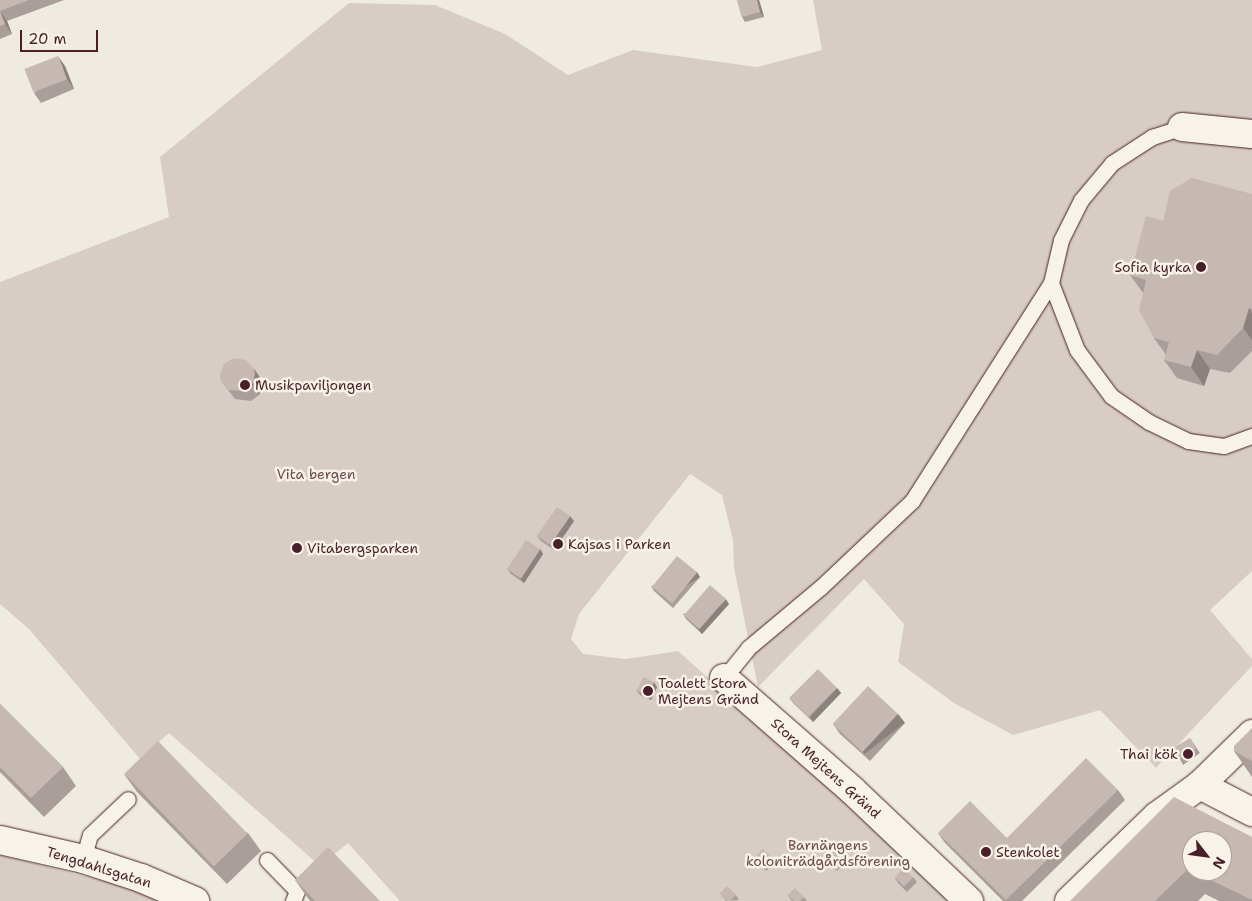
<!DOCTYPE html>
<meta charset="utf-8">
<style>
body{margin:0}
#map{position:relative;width:1252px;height:901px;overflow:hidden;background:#f0ebe0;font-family:"Shantell Sans",sans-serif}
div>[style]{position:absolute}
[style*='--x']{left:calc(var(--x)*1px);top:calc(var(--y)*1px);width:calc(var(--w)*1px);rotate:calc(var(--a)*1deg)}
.green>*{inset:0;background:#d8cdc6}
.roads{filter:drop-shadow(0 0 1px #4a1f2b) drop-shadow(0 0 1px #4a1f2b)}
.service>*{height:15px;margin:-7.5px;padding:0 7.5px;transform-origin:7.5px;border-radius:7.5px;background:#f7f3e8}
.minor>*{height:28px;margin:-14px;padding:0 14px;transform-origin:14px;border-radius:14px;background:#f7f3e8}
.wall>*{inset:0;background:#aa9e9a}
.shaded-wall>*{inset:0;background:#8b817d;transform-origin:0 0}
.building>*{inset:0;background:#c6b8b3;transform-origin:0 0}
.dots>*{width:14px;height:14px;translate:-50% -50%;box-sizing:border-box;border:2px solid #f7f3e8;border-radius:50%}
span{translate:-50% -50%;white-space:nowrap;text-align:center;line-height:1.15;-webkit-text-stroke:5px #f7f3e8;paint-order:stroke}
.poi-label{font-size:14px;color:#4a1f2b}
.right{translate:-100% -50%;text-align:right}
.left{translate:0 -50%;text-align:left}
.park-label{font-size:14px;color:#6e4a52}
.street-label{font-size:14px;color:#4a1f2b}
.north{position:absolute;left:1182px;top:831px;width:50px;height:50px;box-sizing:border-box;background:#f7f3e8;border:1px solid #b29e9c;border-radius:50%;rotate:120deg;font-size:14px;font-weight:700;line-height:20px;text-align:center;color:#4a1f2b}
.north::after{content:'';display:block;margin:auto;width:18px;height:22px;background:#4a1f2b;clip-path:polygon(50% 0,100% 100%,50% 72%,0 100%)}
.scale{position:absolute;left:20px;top:30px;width:78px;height:22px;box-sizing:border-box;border:2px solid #4a1f2b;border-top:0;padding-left:6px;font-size:15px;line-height:18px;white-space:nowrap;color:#4a1f2b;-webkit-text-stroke:4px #f7f3e8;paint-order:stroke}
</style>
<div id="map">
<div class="green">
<i style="clip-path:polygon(813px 0,1252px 0,1252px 571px,1210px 610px,1252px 659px,1252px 666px,1156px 768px,1100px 710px,1013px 735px,954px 703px,898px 662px,904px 624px,864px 579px,758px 687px,734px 568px,733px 540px,722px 495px,690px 474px,579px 614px,571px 639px,583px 654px,626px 659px,678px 651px,829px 786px,948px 901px,400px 901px,348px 843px,320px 866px,169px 733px,140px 759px,29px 629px,0 604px,0 282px,169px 217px,160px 157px,349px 3px,435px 5px,505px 34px,568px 75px,633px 50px,757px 67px,822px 50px)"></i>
<i style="clip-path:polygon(0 855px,140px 890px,165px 901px,0 901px)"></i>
</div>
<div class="roads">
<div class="service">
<i style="--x:1051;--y:283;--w:72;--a:68.8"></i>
<i style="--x:1077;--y:350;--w:57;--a:53.5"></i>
<i style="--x:1111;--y:396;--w:46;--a:34.4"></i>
<i style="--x:1149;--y:422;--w:43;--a:26"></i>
<i style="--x:1188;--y:441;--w:36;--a:8"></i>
<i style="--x:1224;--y:446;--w:30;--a:-20"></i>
<i style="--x:724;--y:678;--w:38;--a:-51"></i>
<i style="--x:748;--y:648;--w:95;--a:-39.9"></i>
<i style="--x:821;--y:587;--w:125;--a:-43.4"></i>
<i style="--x:912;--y:501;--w:259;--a:-57.5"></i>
<i style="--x:1051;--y:283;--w:44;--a:-76.9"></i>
<i style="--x:1061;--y:240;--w:45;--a:-63.4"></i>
<i style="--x:1081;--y:200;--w:48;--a:-50"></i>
<i style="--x:1112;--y:163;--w:48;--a:-33"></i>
<i style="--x:1152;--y:137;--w:32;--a:-18"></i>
<i style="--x:83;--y:859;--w:25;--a:-74"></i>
<i style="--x:90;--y:835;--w:52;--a:-43.5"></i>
<i style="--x:267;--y:860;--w:43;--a:45.9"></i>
<i style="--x:297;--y:891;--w:11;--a:112"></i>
</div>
<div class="minor">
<i style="--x:1182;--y:127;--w:70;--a:5.7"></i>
<i style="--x:724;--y:678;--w:171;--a:41.2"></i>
<i style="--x:853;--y:791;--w:160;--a:43.5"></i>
<i style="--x:1200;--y:785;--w:59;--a:27.4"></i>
<i style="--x:0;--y:840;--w:85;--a:12.9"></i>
<i style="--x:83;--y:859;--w:61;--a:18.1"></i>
<i style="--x:141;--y:878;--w:59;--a:23.1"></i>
<i style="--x:1069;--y:901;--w:122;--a:-44"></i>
<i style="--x:1157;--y:816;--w:53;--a:-35.8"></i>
<i style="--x:1200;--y:785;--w:73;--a:-44.4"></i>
</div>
</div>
<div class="wall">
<i style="clip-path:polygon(0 0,64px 0,7px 21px,12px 34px,0 39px)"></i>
<i style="clip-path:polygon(737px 0,759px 0,764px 17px,745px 22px,742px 17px)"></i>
<i style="clip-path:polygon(65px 66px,74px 89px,41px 103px,34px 93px)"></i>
<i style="clip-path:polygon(1252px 194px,1252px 351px,1230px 373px,1210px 369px,1204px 386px,1177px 378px,1164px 360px,1166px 355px,1154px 338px,1143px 293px,1130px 275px,1163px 221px)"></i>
<i style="clip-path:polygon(254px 369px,261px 379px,262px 384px,259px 395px,251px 401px,235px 399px,221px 381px)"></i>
<i style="clip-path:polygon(574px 521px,554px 550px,541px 541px,537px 536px)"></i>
<i style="clip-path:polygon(540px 549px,543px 554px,524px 583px,511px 574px,507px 569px)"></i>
<i style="clip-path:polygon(700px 577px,673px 608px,654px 591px,651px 586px)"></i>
<i style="clip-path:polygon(729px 604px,702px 634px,686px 619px,683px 614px)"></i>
<i style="clip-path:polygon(657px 687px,651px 700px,640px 695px,636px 690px)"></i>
<i style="clip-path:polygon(837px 688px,841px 693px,813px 722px,794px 704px,790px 699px)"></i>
<i style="clip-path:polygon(0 704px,63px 767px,76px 786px,44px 817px,0 772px)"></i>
<i style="clip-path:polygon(898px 714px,905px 723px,870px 761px,840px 734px,833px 724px)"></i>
<i style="clip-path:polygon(1252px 728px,1252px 777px,1234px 751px)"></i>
<i style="clip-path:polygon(1190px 738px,1200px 753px,1183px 765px,1180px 759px)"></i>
<i style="clip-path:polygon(124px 774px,248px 833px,261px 851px,227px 884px,137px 792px)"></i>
<i style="clip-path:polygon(1118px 790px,1125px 800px,1022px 901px,1003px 901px,945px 843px,938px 833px,1007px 838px)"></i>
<i style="clip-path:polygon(1252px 837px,1252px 901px,1219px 901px,1205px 894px,1198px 901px,1070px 901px)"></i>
<i style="clip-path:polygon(817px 843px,831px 843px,834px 848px,827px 855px)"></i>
<i style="clip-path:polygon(771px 857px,775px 862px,766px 871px,758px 863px,754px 858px)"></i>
<i style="clip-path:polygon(826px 858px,841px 859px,844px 864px,837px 871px,829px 863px)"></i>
<i style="clip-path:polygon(913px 877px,917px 882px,907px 892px,898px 883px,895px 878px)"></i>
<i style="clip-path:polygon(295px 880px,380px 901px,310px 901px)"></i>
<i style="clip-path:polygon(720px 893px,736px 895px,739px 900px,726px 901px)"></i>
<i style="clip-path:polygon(788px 895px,804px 897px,807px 901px,792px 901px)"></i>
</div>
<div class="shaded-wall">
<i style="clip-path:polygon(757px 0,759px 0,764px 17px,760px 12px)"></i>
<i style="clip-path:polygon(0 11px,7px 21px,12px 34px,5px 24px)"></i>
<i style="clip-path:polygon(58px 56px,65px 66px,74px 89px,67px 79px)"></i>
<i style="clip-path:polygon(1249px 308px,1252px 313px,1252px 340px,1243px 328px)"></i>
<i style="clip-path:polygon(1197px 350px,1210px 369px,1204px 386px,1191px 367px)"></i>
<i style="clip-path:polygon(254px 369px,261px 379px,262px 384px,259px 395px,252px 385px)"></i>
<i style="clip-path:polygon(570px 516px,574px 521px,554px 550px,551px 545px)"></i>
<i style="clip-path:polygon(540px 549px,543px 554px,524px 583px,520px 578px)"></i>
<i style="left:697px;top:572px;width:6px;height:41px;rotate:59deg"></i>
<i style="clip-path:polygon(726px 599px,729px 604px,702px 634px,698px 629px)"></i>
<i style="clip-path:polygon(654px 682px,657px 687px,651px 700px,647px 695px)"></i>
<i style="clip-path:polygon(837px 688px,841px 693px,813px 722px,810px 717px)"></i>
<i style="left:898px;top:714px;width:11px;height:51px;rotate:52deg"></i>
</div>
<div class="building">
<i style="clip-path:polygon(0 0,29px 0,0 11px,5px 24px,0 26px)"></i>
<i style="clip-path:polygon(737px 0,757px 0,760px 12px,742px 17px)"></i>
<i style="left:58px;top:56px;width:25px;height:36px;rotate:69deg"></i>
<i style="clip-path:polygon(1192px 178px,1252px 194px,1252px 309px,1249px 308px,1243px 328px,1217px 355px,1197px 350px,1191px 367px,1164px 360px,1169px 342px,1154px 338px,1139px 310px,1146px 280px,1130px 275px,1146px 216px,1163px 221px,1170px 191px)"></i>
<i style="clip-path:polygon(234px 358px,246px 360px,254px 369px,255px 374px,252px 385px,244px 391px,228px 390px,221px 381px,220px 375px,224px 364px)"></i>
<i style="left:557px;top:507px;width:16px;height:35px;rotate:35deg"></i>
<i style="left:526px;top:540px;width:17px;height:35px;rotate:33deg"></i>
<i style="left:677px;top:556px;width:26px;height:40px;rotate:39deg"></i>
<i style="left:710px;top:585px;width:21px;height:40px;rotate:41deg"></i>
<i style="left:818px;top:669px;width:27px;height:41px;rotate:45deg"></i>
<i style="left:643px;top:677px;width:12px;height:15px;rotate:24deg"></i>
<i style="left:868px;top:686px;width:41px;height:52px;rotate:43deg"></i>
<i style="clip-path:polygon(0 704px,63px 767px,31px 798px,0 767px)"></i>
<i style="clip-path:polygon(1252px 728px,1252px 761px,1234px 751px,1234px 746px)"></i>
<i style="left:1190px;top:738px;width:12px;height:21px;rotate:59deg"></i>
<i style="left:158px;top:741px;width:129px;height:47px;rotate:46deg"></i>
<i style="clip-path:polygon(1086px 758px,1118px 790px,1006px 900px,938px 833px,970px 801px,1007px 838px)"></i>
<i style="clip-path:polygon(evenodd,1174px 797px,1252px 837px,1252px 900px,1188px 869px,1155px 901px,1070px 901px,1174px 797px,1192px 841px,1222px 841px,1222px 871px,1192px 871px,1192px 841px)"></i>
<i style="left:824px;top:836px;width:10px;height:10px;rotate:45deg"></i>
<i style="clip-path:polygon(328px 847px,380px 901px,315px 901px,295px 880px)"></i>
<i style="left:763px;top:849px;width:11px;height:13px;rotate:45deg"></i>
<i style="left:833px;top:851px;width:11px;height:10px;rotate:45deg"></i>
<i style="left:904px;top:868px;width:13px;height:13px;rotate:45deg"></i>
<i style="clip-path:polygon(727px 886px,736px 895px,730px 901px,727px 901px,720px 893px)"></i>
<i style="clip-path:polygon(795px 888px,804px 897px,800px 901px,794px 901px,788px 895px)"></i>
</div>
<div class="dots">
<i style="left:1201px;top:267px;background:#4a1f2b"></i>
<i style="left:245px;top:385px;background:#4a1f2b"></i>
<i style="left:558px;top:544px;background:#4a1f2b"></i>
<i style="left:297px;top:548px;background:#4a1f2b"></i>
<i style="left:648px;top:691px;background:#4a1f2b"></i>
<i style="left:1188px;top:754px;background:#4a1f2b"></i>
<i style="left:986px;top:852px;background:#4a1f2b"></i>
</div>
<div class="poi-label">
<span class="right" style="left:1191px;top:267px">Sofia kyrka</span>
<span class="left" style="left:255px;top:385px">Musikpaviljongen</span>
<span class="left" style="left:568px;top:544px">Kajsas i Parken</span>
<span class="left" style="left:307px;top:548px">Vitabergsparken</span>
<span class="left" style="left:658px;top:691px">Toalett Stora<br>Mejtens Gränd</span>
<span class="right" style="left:1178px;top:754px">Thai kök</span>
<span class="left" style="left:996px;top:852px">Stenkolet</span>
</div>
<div class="park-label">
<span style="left:316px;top:474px">Vita bergen</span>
<span style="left:828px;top:853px">Barnängens<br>koloniträdgårdsförening</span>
</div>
<div class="street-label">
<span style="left:826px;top:768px;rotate:42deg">Stora Mejtens Gränd</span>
<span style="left:99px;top:867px;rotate:17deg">Tengdahlsgatan</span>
</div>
<div class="north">N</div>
<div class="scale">20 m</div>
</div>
